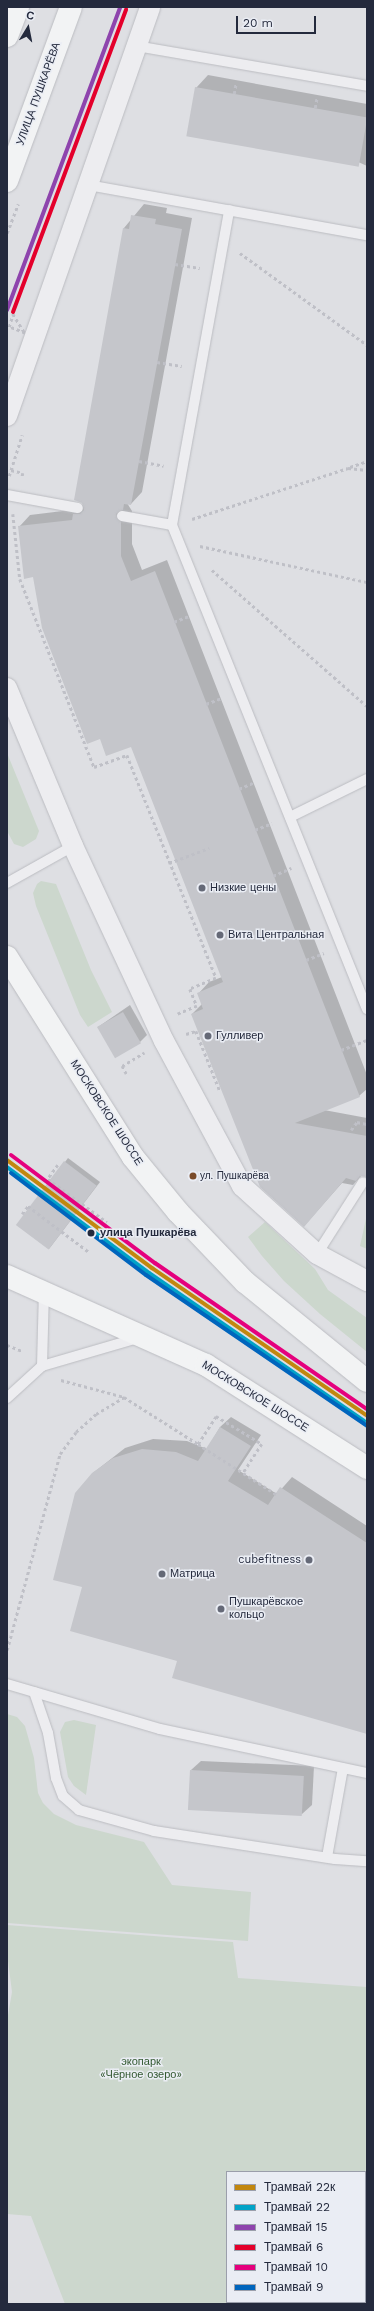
<!DOCTYPE html>
<meta charset="utf-8">
<style>
body{margin:0}
#map{position:relative;width:374px;height:2311px;overflow:hidden;background:#dedfe3;font-family:"Work Sans",sans-serif}
div>[style]{position:absolute}
[style*='--x']{left:calc(var(--x)*1px);top:calc(var(--y)*1px);width:calc(var(--w)*1px);rotate:calc(var(--a)*1deg)}
.green>*{inset:0;background:#ccd7cd}
.shadow>*{inset:0;background:#0003}
.building>*{inset:0;background:#c5c6cb;transform-origin:0 0}
.path>*{height:2.5px;margin-top:-1.25px;transform-origin:0;background:repeating-linear-gradient(90deg,#bfc0c7 0 3px,transparent 0 6px)}
.roads{filter:drop-shadow(0 0 1px #bbbcc1) drop-shadow(0 0 1px #bbbcc1)}
.lane>*{height:10px;margin:-5px;padding:0 5px;transform-origin:5px;border-radius:5px;background:#ededf0}
.street>*{height:20px;margin:-10px;padding:0 10px;transform-origin:10px;border-radius:10px;background:#ededf0}
.primary>*{height:22px;margin:-11px;padding:0 11px;transform-origin:11px;border-radius:11px;background:#f2f3f4}
.tram-1>*{height:4px;margin:-2px;padding:0 2px;transform-origin:2px;border-radius:2px;background:#c2870f}
.tram-2>*{height:4px;margin:-2px;padding:0 2px;transform-origin:2px;border-radius:2px;background:#02a3c7}
.tram-3>*{height:4px;margin:-2px;padding:0 2px;transform-origin:2px;border-radius:2px;background:#8e44ad}
.tram-4>*{height:4px;margin:-2px;padding:0 2px;transform-origin:2px;border-radius:2px;background:#e4002b}
.tram-5>*{height:4px;margin:-2px;padding:0 2px;transform-origin:2px;border-radius:2px;background:#e5007d}
.tram-6>*{height:4px;margin:-2px;padding:0 2px;transform-origin:2px;border-radius:2px;background:#0065bd}
.dots>*{width:11px;height:11px;translate:-50% -50%;box-sizing:border-box;border:2px solid #eaedf4;border-radius:50%}
span{translate:-50% -50%;white-space:nowrap;text-align:center;line-height:1.15;-webkit-text-stroke:3px #eaedf4;paint-order:stroke}
.bus-label{font-size:10px;color:#242a3d}
.left{translate:0 -50%;text-align:left}
.street-label{font-size:11px;color:#242a3d}
.poi-label{font-size:11px;color:#242a3d}
.right{translate:-100% -50%;text-align:right}
.stop-label{font-size:11px;color:#242a3d;font-weight:700}
.park-label{font-size:11px;color:#335931}
.frame{position:absolute;inset:0;border:8px solid #242a3d;pointer-events:none}
.legend{position:absolute;left:226px;top:2171px;width:140px;height:132px;box-sizing:border-box;background:#eaedf4;border:1px solid #9b9fab;margin:0;padding:5px 7px;list-style:none;font-size:12px;color:#242a3d}
.legend li{display:flex;align-items:center;gap:8px;height:20px}
.legend b{width:20px;border:1px solid #9b9fab}
.north{position:absolute;left:8px;top:8px;width:40px;height:40px;-webkit-text-stroke:3px #eaedf4;paint-order:stroke;rotate:10deg;font-size:11px;font-weight:700;line-height:16px;text-align:center;color:#242a3d}
.north::after{content:'';display:block;margin:auto;width:14px;height:18px;background:#242a3d;clip-path:polygon(50% 0,100% 100%,50% 72%,0 100%)}
.scale{position:absolute;left:236px;top:16px;width:80px;height:18px;box-sizing:border-box;border:2px solid #242a3d;border-top:0;padding-left:5px;font-size:12px;line-height:14px;white-space:nowrap;color:#242a3d;-webkit-text-stroke:3px #eaedf4;paint-order:stroke}
</style>
<div id="map">
<div class="green">
<i style="clip-path:polygon(7px 753px,39px 831px,36px 839px,23px 847px,14px 844px,7px 831px)"></i>
<i style="clip-path:polygon(41px 881px,56px 884px,91px 970px,112px 1012px,88px 1027px,80px 1015px,36px 906px,33px 893px,37px 884px)"></i>
<i style="clip-path:polygon(367px 1214px,367px 1249px,360px 1246px)"></i>
<i style="clip-path:polygon(265px 1222px,315px 1269px,328px 1290px,367px 1318px,367px 1352px,320px 1314px,284px 1281px,262px 1256px,248px 1237px)"></i>
<i style="clip-path:polygon(7px 1714px,17px 1717px,25px 1726px,34px 1758px,38px 1793px,43px 1803px,54px 1814px,76px 1825px,144px 1842px,172px 1885px,251px 1892px,248px 1941px,7px 1923px)"></i>
<i style="clip-path:polygon(74px 1720px,96px 1725px,86px 1795px,74px 1786px,68px 1777px,60px 1732px,65px 1722px)"></i>
<i style="clip-path:polygon(evenodd,7px 1925px,233px 1942px,238px 1978px,367px 1987px,367px 2304px,65px 2304px,31px 2216px,7px 2214px,7px 2021px,12px 1992px,7px 1953px,7px 1925px,227px 2172px,365px 2172px,365px 2302px,227px 2302px,227px 2172px)"></i>
</div>
<div class="shadow">
<i style="clip-path:polygon(208px 75px,367px 104px,367px 166px,196px 88px)"></i>
<i style="clip-path:polygon(144px 204px,167px 208px,166px 213px,192px 218px,142px 492px,131px 504px,127px 503px,132px 511px,132px 544px,142px 570px,167px 560px,367px 1075px,367px 1089px,359px 1096px,324px 1110px,367px 1118px,367px 1177px,362px 1175px,353px 1185px,342px 1183px,304px 1226px,192px 1014px,202px 1004px,198px 994px,209px 982px,222px 977px,131px 745px,34px 576px,19px 527px,30px 515px,79px 509px,84px 504px,124px 228px)"></i>
<i style="clip-path:polygon(130px 1005px,147px 1035px,140px 1042px,98px 1027px)"></i>
<i style="clip-path:polygon(68px 1158px,100px 1182px,49px 1249px,65px 1162px)"></i>
<i style="clip-path:polygon(231px 1417px,261px 1435px,238px 1470px,277px 1494px,292px 1477px,367px 1526px,367px 1733px,178px 1661px,83px 1587px,93px 1473px,125px 1448px,153px 1439px,187px 1441px,207px 1449px,220px 1427px)"></i>
<i style="clip-path:polygon(201px 1761px,314px 1766px,312px 1805px,302px 1814px,191px 1770px)"></i>
</div>
<div class="building">
<i style="left:195px;top:87px;width:175px;height:50px;rotate:10deg"></i>
<i style="clip-path:polygon(131px 215px,156px 219px,155px 224px,182px 229px,131px 505px,124px 504px,123px 510px,116px 514px,121px 522px,121px 556px,131px 581px,155px 571px,360px 1097px,295px 1123px,367px 1136px,367px 1177px,360px 1176px,356px 1181px,346px 1178px,304px 1227px,260px 1187px,191px 1014px,203px 1009px,197px 993px,223px 982px,131px 747px,106px 756px,100px 739px,87px 744px,42px 628px,33px 577px,24px 579px,18px 526px,72px 520px,73px 514px,80px 514px,84px 510px,82px 503px,74px 500px,123px 228px,129px 229px)"></i>
<i style="left:123px;top:1012px;width:36px;height:30px;rotate:60deg"></i>
<i style="left:64px;top:1161px;width:41px;height:80px;rotate:37deg"></i>
<i style="clip-path:polygon(220px 1427px,251px 1446px,228px 1481px,268px 1505px,280px 1487px,367px 1543px,367px 1734px,172px 1678px,177px 1661px,70px 1631px,82px 1587px,53px 1580px,75px 1493px,92px 1473px,113px 1458px,142px 1449px,176px 1452px,198px 1461px)"></i>
<i style="left:190px;top:1770px;width:114px;height:40px;rotate:3deg"></i>
</div>
<div class="path">
<i style="--x:234;--y:94;--w:11;--a:-80"></i>
<i style="--x:315;--y:108;--w:11;--a:-80"></i>
<i style="--x:7;--y:233;--w:31;--a:-69"></i>
<i style="--x:240;--y:253;--w:157;--a:35.9"></i>
<i style="--x:175;--y:264;--w:25;--a:9"></i>
<i style="--x:13;--y:314;--w:22;--a:58"></i>
<i style="--x:25;--y:333;--w:17;--a:-159"></i>
<i style="--x:9;--y:327;--w:14;--a:-73"></i>
<i style="--x:157;--y:362;--w:25;--a:9"></i>
<i style="--x:139;--y:461;--w:25;--a:11"></i>
<i style="--x:350;--y:467;--w:18;--a:-19"></i>
<i style="--x:11;--y:470;--w:12;--a:14"></i>
<i style="--x:23;--y:473;--w:5;--a:101"></i>
<i style="--x:9;--y:476;--w:43;--a:-72.4"></i>
<i style="--x:13;--y:514;--w:65;--a:83.9"></i>
<i style="--x:20;--y:579;--w:202;--a:68.5"></i>
<i style="--x:94;--y:767;--w:35;--a:-20"></i>
<i style="--x:127;--y:755;--w:240;--a:68.2"></i>
<i style="--x:216;--y:978;--w:28;--a:157"></i>
<i style="--x:190;--y:989;--w:18;--a:68"></i>
<i style="--x:197;--y:1006;--w:21;--a:157"></i>
<i style="--x:192;--y:519;--w:164;--a:-18.1"></i>
<i style="--x:348;--y:468;--w:19;--a:6"></i>
<i style="--x:200;--y:546;--w:171;--a:12.2"></i>
<i style="--x:212;--y:570;--w:206;--a:41.3"></i>
<i style="--x:174;--y:622;--w:16;--a:-22"></i>
<i style="--x:206;--y:704;--w:17;--a:-21"></i>
<i style="--x:239;--y:789;--w:17;--a:-24"></i>
<i style="--x:255;--y:830;--w:18;--a:-22"></i>
<i style="--x:169;--y:863;--w:43;--a:-20.6"></i>
<i style="--x:273;--y:876;--w:20;--a:-24"></i>
<i style="--x:306;--y:960;--w:19;--a:-21"></i>
<i style="--x:186;--y:1034;--w:10;--a:-17"></i>
<i style="--x:196;--y:1031;--w:65;--a:68.2"></i>
<i style="--x:341;--y:1050;--w:28;--a:-21"></i>
<i style="--x:126;--y:1074;--w:9;--a:-117"></i>
<i style="--x:122;--y:1066;--w:26;--a:-31"></i>
<i style="--x:351;--y:1130;--w:10;--a:-53"></i>
<i style="--x:357;--y:1122;--w:10;--a:11"></i>
<i style="--x:58;--y:1165;--w:17;--a:126"></i>
<i style="--x:48;--y:1179;--w:73;--a:36.1"></i>
<i style="--x:22;--y:1214;--w:10;--a:-53"></i>
<i style="--x:28;--y:1206;--w:76;--a:37"></i>
<i style="--x:7;--y:1345;--w:16;--a:22"></i>
<i style="--x:61;--y:1380;--w:65;--a:15.1"></i>
<i style="--x:124;--y:1397;--w:88;--a:32.4"></i>
<i style="--x:198;--y:1444;--w:33;--a:-57"></i>
<i style="--x:216;--y:1416;--w:54;--a:31.3"></i>
<i style="--x:262;--y:1444;--w:35;--a:123"></i>
<i style="--x:198;--y:1444;--w:93;--a:32.7"></i>
<i style="--x:7;--y:1650;--w:203;--a:-74.9"></i>
<i style="--x:60;--y:1454;--w:27;--a:-54"></i>
<i style="--x:76;--y:1432;--w:27;--a:-42"></i>
<i style="--x:96;--y:1414;--w:33;--a:-31"></i>
</div>
<div class="roads">
<div class="lane">
<i style="--x:136;--y:46;--w:234;--a:9.8"></i>
<i style="--x:88;--y:185;--w:283;--a:10.2"></i>
<i style="--x:7;--y:495;--w:72;--a:10.4"></i>
<i style="--x:122;--y:516;--w:51;--a:10.2"></i>
<i style="--x:172;--y:525;--w:320;--a:-79.7"></i>
<i style="--x:172;--y:525;--w:522;--a:68.06"></i>
<i style="--x:290;--y:817;--w:86;--a:-26.3"></i>
<i style="--x:7;--y:883;--w:76;--a:-29.3"></i>
<i style="--x:317;--y:1254;--w:85;--a:-57.4"></i>
<i style="--x:42;--y:1366;--w:74;--a:-88.5"></i>
<i style="--x:7;--y:1398;--w:47;--a:-42.4"></i>
<i style="--x:42;--y:1366;--w:100;--a:-16.3"></i>
<i style="--x:7;--y:1684;--w:159;--a:16.4"></i>
<i style="--x:160;--y:1729;--w:212;--a:12"></i>
<i style="--x:34;--y:1692;--w:43;--a:71.1"></i>
<i style="--x:48;--y:1733;--w:46;--a:79.9"></i>
<i style="--x:56;--y:1778;--w:19;--a:69"></i>
<i style="--x:63;--y:1796;--w:21;--a:41"></i>
<i style="--x:79;--y:1810;--w:78;--a:15.6"></i>
<i style="--x:154;--y:1831;--w:183;--a:8.8"></i>
<i style="--x:335;--y:1859;--w:32;--a:4"></i>
<i style="--x:327;--y:1857;--w:90;--a:-79.8"></i>
</div>
<div class="street">
<i style="--x:7;--y:416;--w:433;--a:-70.7"></i>
<i style="--x:7;--y:688;--w:171;--a:67.3"></i>
<i style="--x:73;--y:846;--w:215;--a:65"></i>
<i style="--x:164;--y:1041;--w:165;--a:61.7"></i>
<i style="--x:242;--y:1186;--w:101;--a:42.2"></i>
<i style="--x:317;--y:1254;--w:57;--a:28.4"></i>
</div>
<div class="primary">
<i style="--x:7;--y:36;--w:31;--a:-69"></i>
<i style="--x:7;--y:181;--w:185;--a:-69.8"></i>
<i style="--x:7;--y:957;--w:236;--a:57.8"></i>
<i style="--x:133;--y:1157;--w:71;--a:50.7"></i>
<i style="--x:178;--y:1212;--w:97;--a:46.3"></i>
<i style="--x:245;--y:1282;--w:157;--a:39.1"></i>
<i style="--x:7;--y:1276;--w:218;--a:24.1"></i>
<i style="--x:206;--y:1365;--w:191;--a:32.6"></i>
</div>
</div>
<div class="tram-1">
<i style="--x:7;--y:1160;--w:181;--a:36.7"></i>
<i style="--x:152;--y:1268;--w:261;--a:34.5"></i>
</div>
<div class="tram-2">
<i style="--x:7;--y:1167;--w:177;--a:36.7"></i>
<i style="--x:149;--y:1273;--w:261;--a:34.5"></i>
</div>
<div class="tram-3">
<i style="--x:7;--y:310;--w:323;--a:-69.5"></i>
</div>
<div class="tram-4">
<i style="--x:13;--y:312;--w:323;--a:-69.5"></i>
</div>
<div class="tram-5">
<i style="--x:11;--y:1155;--w:180;--a:36.9"></i>
<i style="--x:155;--y:1263;--w:257;--a:34.6"></i>
</div>
<div class="tram-6">
<i style="--x:11;--y:1173;--w:169;--a:37.1"></i>
<i style="--x:146;--y:1275;--w:268;--a:34.3"></i>
</div>
<div class="dots">
<i style="left:202px;top:888px;background:#656977"></i>
<i style="left:220px;top:935px;background:#656977"></i>
<i style="left:208px;top:1036px;background:#656977"></i>
<i style="left:193px;top:1176px;background:#7a4b2a"></i>
<i style="left:91px;top:1233px;background:#242a3d"></i>
<i style="left:309px;top:1560px;background:#656977"></i>
<i style="left:162px;top:1574px;background:#656977"></i>
<i style="left:221px;top:1609px;background:#656977"></i>
</div>
<div class="bus-label">
<span class="left" style="left:200px;top:1176px">ул. Пушкарёва</span>
</div>
<div class="street-label">
<span style="left:39px;top:94px;rotate:-70deg">УЛИЦА ПУШКАРЁВА</span>
<span style="left:106px;top:1113px;rotate:57deg">МОСКОВСКОЕ ШОССЕ</span>
<span style="left:255px;top:1397px;rotate:32deg">МОСКОВСКОЕ ШОССЕ</span>
</div>
<div class="poi-label">
<span class="left" style="left:210px;top:888px">Низкие цены</span>
<span class="left" style="left:228px;top:935px">Вита Центральная</span>
<span class="left" style="left:216px;top:1036px">Гулливер</span>
<span class="right" style="left:301px;top:1560px">cubefitness</span>
<span class="left" style="left:170px;top:1574px">Матрица</span>
<span class="left" style="left:229px;top:1609px">Пушкарёвское<br>кольцо</span>
</div>
<div class="stop-label">
<span class="left" style="left:100px;top:1233px">улица Пушкарёва</span>
</div>
<div class="park-label">
<span style="left:141px;top:2069px">экопарк<br>«Чёрное озеро»</span>
</div>
<div class="frame"></div>
<ul class="legend">
<li><b style="height:5px;background:#c2870f"></b>Трамвай 22к</li>
<li><b style="height:5px;background:#02a3c7"></b>Трамвай 22</li>
<li><b style="height:5px;background:#8e44ad"></b>Трамвай 15</li>
<li><b style="height:5px;background:#e4002b"></b>Трамвай 6</li>
<li><b style="height:5px;background:#e5007d"></b>Трамвай 10</li>
<li><b style="height:5px;background:#0065bd"></b>Трамвай 9</li>
</ul>
<div class="north">С</div>
<div class="scale">20 m</div>
</div>
